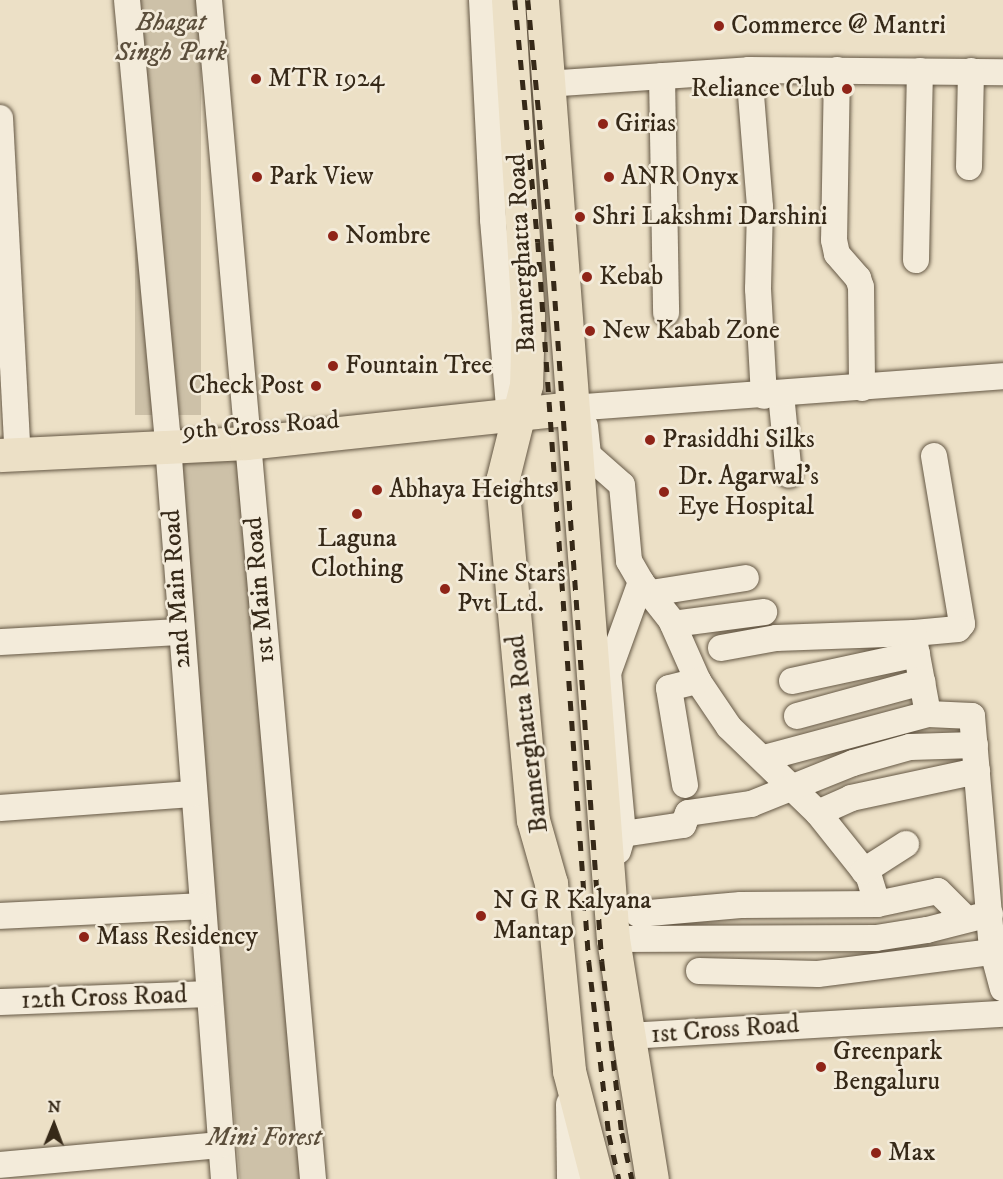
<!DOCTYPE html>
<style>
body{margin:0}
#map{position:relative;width:1003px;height:1179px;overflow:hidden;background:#ece0c6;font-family:"IM FELL DW Pica",serif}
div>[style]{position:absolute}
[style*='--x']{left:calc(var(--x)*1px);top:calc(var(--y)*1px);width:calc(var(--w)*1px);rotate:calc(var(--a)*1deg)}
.green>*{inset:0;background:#cdc1a8;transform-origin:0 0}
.roads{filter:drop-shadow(0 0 2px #645744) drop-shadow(0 0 2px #645744)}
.minor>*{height:26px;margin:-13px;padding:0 13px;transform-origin:13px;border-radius:13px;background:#f3ebda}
.major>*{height:33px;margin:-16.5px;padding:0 16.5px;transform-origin:16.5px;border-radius:16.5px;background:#ece0c6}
.highway>*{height:33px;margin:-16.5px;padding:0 16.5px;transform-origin:16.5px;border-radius:16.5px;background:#ece0c6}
.rail>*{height:4.5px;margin-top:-2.25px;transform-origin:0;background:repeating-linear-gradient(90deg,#362918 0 10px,transparent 0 20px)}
.dots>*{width:16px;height:16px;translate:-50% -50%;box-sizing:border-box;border:3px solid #f3ebda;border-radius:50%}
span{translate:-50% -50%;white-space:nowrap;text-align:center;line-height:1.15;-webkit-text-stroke:5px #f3ebda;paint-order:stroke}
.park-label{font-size:26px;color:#5c4f3c;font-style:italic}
.poi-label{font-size:26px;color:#362918}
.left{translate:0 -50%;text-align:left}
.right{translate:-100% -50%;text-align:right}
.street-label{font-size:26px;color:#362918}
.north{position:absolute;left:24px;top:1095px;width:60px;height:60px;-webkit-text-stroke:4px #f3ebda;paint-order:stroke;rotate:1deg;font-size:16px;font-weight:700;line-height:24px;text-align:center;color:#362918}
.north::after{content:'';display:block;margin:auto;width:21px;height:27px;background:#362918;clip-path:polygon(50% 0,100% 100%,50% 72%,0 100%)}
</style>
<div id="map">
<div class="green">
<i style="left:135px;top:0;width:66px;height:415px"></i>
<i style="left:239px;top:447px;width:735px;height:63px;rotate:85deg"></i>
</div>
<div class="roads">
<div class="minor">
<i style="--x:127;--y:0;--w:434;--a:84.7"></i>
<i style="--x:167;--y:432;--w:749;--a:85.64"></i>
<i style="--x:209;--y:0;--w:1184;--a:84.96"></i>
<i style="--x:482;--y:0;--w:220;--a:87.1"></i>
<i style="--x:493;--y:220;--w:188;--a:85.1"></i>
<i style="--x:749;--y:70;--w:137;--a:85.4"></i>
<i style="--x:760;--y:207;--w:82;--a:91.4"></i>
<i style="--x:758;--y:289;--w:107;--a:86.8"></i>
<i style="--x:837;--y:70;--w:170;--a:91"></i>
<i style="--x:834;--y:240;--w:14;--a:78"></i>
<i style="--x:837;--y:254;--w:32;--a:49"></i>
<i style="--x:858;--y:278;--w:9;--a:72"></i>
<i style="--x:861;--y:287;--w:101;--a:89.4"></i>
<i style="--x:662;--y:76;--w:237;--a:89"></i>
<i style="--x:546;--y:84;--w:203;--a:-3.9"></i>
<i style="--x:749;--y:70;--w:254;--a:0.5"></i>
<i style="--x:0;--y:118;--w:322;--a:87"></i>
<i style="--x:969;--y:167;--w:96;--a:-88.8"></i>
<i style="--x:916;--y:260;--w:189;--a:-88.8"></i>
<i style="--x:781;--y:394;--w:81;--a:84.4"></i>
<i style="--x:571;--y:408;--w:433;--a:-4.2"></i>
<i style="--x:585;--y:426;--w:29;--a:84"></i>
<i style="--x:588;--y:455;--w:45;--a:41.4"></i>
<i style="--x:622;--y:485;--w:76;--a:84.7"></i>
<i style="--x:629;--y:561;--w:24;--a:60"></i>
<i style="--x:641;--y:582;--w:48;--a:51.7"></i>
<i style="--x:671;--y:620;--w:67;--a:66.1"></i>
<i style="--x:698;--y:681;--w:55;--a:56"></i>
<i style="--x:729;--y:727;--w:124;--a:44"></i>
<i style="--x:818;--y:813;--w:82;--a:51.4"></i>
<i style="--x:869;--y:877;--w:28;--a:73"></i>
<i style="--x:934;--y:456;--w:170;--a:80.5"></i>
<i style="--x:962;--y:624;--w:6;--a:129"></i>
<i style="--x:958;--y:629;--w:44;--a:174.8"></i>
<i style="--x:914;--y:633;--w:6;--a:90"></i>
<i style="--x:914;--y:639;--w:76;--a:79.4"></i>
<i style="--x:928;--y:714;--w:44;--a:2.6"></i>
<i style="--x:972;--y:716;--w:233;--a:85.1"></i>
<i style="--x:992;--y:948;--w:42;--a:75"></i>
<i style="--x:651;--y:593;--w:96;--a:-9"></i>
<i style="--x:673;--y:624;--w:92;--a:-7.5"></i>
<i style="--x:0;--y:642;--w:179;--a:-3.2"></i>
<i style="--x:721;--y:648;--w:56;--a:-10.3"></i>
<i style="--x:776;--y:638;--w:138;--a:-2.1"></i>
<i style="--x:792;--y:681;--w:128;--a:-12.2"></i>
<i style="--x:797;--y:716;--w:130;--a:-15.2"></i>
<i style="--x:764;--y:758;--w:170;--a:-15"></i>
<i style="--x:685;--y:785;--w:98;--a:-99.4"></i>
<i style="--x:669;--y:688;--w:30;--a:-14"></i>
<i style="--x:0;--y:808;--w:193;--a:-4.2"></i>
<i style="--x:818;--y:813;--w:36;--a:-24"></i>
<i style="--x:851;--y:798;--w:129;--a:-12.1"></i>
<i style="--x:623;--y:834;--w:61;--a:-8.5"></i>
<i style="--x:683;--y:825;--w:13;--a:-67"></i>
<i style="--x:688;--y:813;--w:64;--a:-8.1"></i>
<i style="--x:751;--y:804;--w:110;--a:-21.9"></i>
<i style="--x:853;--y:763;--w:59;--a:-15.7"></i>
<i style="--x:910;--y:747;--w:65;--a:-1.8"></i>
<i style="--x:618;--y:851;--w:18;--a:-74"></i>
<i style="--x:623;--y:834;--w:162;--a:-95.3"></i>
<i style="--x:608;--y:673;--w:97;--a:-70.1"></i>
<i style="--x:864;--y:871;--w:50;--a:-32.7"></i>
<i style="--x:638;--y:914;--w:103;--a:-5"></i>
<i style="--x:741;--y:905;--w:136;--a:-0.4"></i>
<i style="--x:877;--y:904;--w:62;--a:-12"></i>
<i style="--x:938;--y:891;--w:40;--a:45"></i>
<i style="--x:0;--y:916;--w:202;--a:-2.8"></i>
<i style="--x:613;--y:939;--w:263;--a:-0.2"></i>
<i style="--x:876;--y:938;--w:52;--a:-8.9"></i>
<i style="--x:927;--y:930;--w:65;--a:-14.3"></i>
<i style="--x:699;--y:971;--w:119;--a:1.4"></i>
<i style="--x:818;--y:974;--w:176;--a:-7.2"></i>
<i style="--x:0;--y:1002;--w:209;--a:-2.2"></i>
<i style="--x:628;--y:1036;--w:376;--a:-3.4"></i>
<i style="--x:569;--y:1104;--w:75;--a:89.2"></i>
<i style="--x:0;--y:1165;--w:222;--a:-5.2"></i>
</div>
<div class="major">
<i style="--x:0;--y:455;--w:246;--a:-2.8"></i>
<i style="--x:246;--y:443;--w:327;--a:-6.1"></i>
</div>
<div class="highway">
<i style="--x:508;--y:0;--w:316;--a:86.4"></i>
<i style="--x:528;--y:315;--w:70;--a:91.6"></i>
<i style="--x:526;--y:385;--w:99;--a:104"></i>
<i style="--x:502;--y:481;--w:340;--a:84.8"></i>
<i style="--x:533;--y:820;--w:66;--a:74.1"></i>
<i style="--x:551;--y:883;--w:189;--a:84.5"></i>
<i style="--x:569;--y:1071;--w:112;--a:75.5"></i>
<i style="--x:542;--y:0;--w:942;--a:85.68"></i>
<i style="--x:613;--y:939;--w:243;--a:80.8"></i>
</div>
</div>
<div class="rail">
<i style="--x:515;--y:0;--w:243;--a:84.6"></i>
<i style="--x:538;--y:242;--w:722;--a:85.95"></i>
<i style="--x:589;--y:962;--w:174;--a:83.4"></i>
<i style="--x:609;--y:1135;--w:45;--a:77.2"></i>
<i style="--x:528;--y:0;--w:242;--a:84.5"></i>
<i style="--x:551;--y:241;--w:722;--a:85.95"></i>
<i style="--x:602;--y:961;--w:173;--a:83.4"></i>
<i style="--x:622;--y:1133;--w:47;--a:77.7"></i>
</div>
<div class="dots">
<i style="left:719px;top:26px;background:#8f2418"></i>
<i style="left:256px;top:79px;background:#8f2418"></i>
<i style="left:847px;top:89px;background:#8f2418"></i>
<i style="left:603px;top:124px;background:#8f2418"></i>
<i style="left:257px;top:177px;background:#8f2418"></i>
<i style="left:609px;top:177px;background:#8f2418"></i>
<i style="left:580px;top:217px;background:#8f2418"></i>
<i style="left:333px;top:236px;background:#8f2418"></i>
<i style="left:587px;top:277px;background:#8f2418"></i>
<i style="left:590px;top:331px;background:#8f2418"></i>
<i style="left:333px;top:366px;background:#8f2418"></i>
<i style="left:316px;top:386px;background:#8f2418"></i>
<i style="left:650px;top:440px;background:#8f2418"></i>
<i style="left:377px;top:490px;background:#8f2418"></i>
<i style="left:664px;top:492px;background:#8f2418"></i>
<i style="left:357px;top:514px;background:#8f2418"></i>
<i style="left:445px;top:589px;background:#8f2418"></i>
<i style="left:481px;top:916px;background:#8f2418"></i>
<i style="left:84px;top:937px;background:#8f2418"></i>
<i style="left:821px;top:1067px;background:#8f2418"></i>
<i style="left:876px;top:1153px;background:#8f2418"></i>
</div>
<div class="park-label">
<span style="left:171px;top:38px">Bhagat<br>Singh Park</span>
<span style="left:264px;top:1138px">Mini Forest</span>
</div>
<div class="poi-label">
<span class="left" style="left:731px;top:26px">Commerce @ Mantri</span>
<span class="left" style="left:268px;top:79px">MTR 1924</span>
<span class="right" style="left:835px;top:89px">Reliance Club</span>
<span class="left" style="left:615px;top:124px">Girias</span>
<span class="left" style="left:269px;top:177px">Park View</span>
<span class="left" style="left:621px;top:177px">ANR Onyx</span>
<span class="left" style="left:592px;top:217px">Shri Lakshmi Darshini</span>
<span class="left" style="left:345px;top:236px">Nombre</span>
<span class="left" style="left:599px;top:277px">Kebab</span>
<span class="left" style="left:602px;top:331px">New Kabab Zone</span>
<span class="left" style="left:345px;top:366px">Fountain Tree</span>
<span class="right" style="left:304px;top:386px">Check Post</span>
<span class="left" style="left:662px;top:440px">Prasiddhi Silks</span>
<span class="left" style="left:678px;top:492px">Dr. Agarwal's<br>Eye Hospital</span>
<span class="left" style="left:389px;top:490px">Abhaya Heights</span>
<span style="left:357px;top:554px">Laguna<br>Clothing</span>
<span class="left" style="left:457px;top:589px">Nine Stars<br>Pvt Ltd.</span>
<span class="left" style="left:493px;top:916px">N G R Kalyana<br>Mantap</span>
<span class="left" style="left:96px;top:937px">Mass Residency</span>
<span class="left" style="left:833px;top:1067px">Greenpark<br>Bengaluru</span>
<span class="left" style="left:888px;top:1153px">Max</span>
</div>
<div class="street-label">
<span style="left:522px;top:253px;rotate:-93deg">Bannerghatta Road</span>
<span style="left:261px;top:426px;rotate:-4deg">9th Cross Road</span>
<span style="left:177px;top:589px;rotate:-94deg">2nd Main Road</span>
<span style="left:260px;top:590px;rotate:-95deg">1st Main Road</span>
<span style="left:528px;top:734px;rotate:-97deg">Bannerghatta Road</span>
<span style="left:104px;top:998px;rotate:-2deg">12th Cross Road</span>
<span style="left:725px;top:1030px;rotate:-4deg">1st Cross Road</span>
</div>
<div class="north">N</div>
</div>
